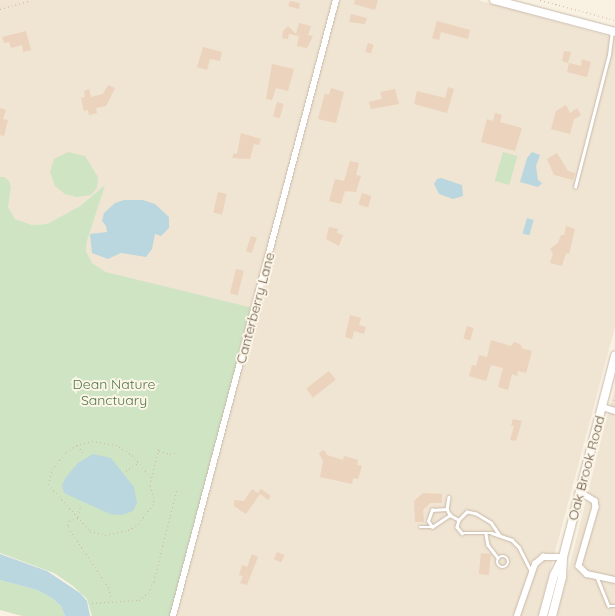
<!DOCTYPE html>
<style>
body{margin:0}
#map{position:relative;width:615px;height:616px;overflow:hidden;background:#f9f2e3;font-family:Quicksand,sans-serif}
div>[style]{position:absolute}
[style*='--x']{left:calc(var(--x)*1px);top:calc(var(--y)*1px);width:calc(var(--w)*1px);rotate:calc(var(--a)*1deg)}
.residential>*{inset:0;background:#f0e4d2}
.green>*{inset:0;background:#cee4c3;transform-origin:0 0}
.water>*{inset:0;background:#bad7e0;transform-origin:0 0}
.building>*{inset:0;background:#ebd3bd;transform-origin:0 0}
.path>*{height:1px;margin-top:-0.5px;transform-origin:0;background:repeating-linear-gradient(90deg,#cfb7a1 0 1px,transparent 0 4px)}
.roads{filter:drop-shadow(0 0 1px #c8baab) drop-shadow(0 0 1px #c8baab)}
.service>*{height:2.5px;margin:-1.25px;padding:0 1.25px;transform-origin:1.25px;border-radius:1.25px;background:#fff}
.service>.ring{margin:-1.25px;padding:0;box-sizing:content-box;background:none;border:2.5px solid #fff;border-radius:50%}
.minor>*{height:5.5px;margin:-2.75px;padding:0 2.75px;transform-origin:2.75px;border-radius:2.75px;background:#fff}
.secondary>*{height:8px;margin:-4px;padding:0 4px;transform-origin:4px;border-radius:4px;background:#fff}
span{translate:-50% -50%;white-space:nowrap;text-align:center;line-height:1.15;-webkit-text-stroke:4px #fcf6e8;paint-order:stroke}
.street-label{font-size:14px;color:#6e5b4c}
.park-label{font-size:14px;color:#537849}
</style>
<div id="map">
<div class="residential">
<i style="clip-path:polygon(0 0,478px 0,615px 38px,615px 327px,538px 616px,170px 616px,253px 309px,106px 272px,92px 263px,86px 251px,87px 241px,104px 186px,80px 206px,47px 224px,32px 225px,15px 219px,8px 207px,11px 188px,4px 177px,0 177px)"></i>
<i style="clip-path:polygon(615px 388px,615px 616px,557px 616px,608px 413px)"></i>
</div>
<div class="green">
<i style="clip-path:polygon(68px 152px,85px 156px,98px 177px,97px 188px,91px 195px,76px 197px,65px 194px,55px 186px,50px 172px,54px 159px)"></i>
<i style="left:503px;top:152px;width:15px;height:30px;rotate:16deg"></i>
<i style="clip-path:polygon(0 177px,4px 177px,9px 181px,11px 188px,8px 207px,15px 219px,32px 225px,47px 224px,80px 206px,105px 185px,87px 241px,86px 251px,92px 263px,106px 272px,253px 308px,170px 616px,92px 616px,87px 599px,73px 586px,54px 573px,0 553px)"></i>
<i style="clip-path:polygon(0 580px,37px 590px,52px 598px,61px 606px,65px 616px,22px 616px,0 610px)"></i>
</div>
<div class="water">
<i style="clip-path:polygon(532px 152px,540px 155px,536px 166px,538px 180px,542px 183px,538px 187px,520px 182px,527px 158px)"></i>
<i style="clip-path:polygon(441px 178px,462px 185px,463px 196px,453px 199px,439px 194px,434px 184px,437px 179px)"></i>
<i style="clip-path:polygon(124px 200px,143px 200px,155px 204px,169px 217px,169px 228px,161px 236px,155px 234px,152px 249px,146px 257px,121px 253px,108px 259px,92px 253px,90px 234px,107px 232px,106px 226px,102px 221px,104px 213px,115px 203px)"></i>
<i style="left:527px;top:218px;width:7px;height:16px;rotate:16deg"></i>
<i style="clip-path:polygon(93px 454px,111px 458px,134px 487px,137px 503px,133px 511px,122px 515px,110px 514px,64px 493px,62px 485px,66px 477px,78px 463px)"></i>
<i style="clip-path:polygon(0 554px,47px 571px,80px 593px,87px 601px,90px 616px,65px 616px,61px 606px,52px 598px,37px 590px,0 580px)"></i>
</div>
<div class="building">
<i style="clip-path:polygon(355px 0,378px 0,375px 10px,354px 4px)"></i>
<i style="clip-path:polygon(290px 1px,300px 3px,299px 9px,288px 6px)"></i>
<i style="clip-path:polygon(351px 14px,367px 18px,365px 24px,349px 22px)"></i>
<i style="clip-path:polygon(437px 21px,470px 30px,468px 39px,441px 32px,439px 40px,432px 38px)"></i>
<i style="clip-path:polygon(299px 23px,311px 26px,308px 35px,313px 36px,307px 48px,297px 46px,299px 36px,289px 34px,288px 39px,282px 38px,283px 31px,288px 26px,296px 34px)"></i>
<i style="clip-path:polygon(26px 31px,31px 50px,23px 52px,22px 45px,11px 48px,9px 42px,4px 43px,2px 37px)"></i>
<i style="left:368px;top:43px;width:6px;height:9px;rotate:18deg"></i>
<i style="clip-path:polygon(203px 47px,222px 52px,220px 61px,210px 59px,207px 70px,197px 67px)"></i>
<i style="clip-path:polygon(564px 51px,571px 52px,568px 63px,562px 61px)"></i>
<i style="clip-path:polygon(582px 59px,591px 62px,587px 77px,567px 72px,569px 63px,581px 66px)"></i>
<i style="clip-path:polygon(272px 64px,294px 69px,288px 91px,276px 88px,272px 100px,266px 99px)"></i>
<i style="clip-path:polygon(108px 85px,115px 88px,106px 106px,96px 108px,97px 113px,89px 115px,88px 110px,84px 111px,81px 98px,85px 97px,84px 91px,89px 89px,91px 97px,103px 94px)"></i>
<i style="clip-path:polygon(448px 87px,454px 89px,447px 113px,414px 104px,417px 91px,445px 98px)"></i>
<i style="clip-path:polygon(331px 88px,344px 92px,336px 123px,318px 119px,325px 93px,329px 95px)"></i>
<i style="clip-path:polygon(395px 89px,399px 104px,371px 109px,369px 102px,382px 99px,380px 92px)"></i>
<i style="left:277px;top:102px;width:7px;height:15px;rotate:16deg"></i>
<i style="clip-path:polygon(566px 105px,570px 113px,577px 108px,581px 115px,574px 119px,570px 134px,551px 129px,556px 111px)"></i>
<i style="clip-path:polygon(0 108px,6px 110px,3px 119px,8px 120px,4px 136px,0 135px)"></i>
<i style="clip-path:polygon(495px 113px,502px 115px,500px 122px,522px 128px,515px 151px,481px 142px,487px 119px,493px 121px)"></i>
<i style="clip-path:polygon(241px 133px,261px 139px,259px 145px,254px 144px,250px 159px,232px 158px,234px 153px,237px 154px)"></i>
<i style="clip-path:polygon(557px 153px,568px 171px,575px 173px,573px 180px,554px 175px,547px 159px)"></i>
<i style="clip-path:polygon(350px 161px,359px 163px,356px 175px,361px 176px,356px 192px,345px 191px,341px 204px,329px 201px,335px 179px,344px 181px)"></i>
<i style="left:218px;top:192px;width:9px;height:21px;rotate:13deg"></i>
<i style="left:362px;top:193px;width:10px;height:12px;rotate:17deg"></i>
<i style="clip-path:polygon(566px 226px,575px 229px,569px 254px,566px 253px,562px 266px,550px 263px,553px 254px,550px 249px,558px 243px,561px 235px,564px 235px)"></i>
<i style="clip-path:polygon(329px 227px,338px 229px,337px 233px,343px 235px,339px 246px,326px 239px)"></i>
<i style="left:251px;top:236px;width:6px;height:16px;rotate:18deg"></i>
<i style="left:236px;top:269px;width:8px;height:25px;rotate:14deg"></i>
<i style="clip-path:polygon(350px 315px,361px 318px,359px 325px,366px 327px,364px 334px,354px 331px,352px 339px,345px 337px)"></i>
<i style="left:467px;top:326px;width:7px;height:13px;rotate:16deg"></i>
<i style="clip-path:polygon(491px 340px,511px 346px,514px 342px,520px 344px,523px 349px,532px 351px,526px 373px,518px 371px,517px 376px,512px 374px,508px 390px,498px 387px,503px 368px,491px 365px,486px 381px,469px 376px,472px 365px,476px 366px,479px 355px,487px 357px)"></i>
<i style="left:329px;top:371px;width:11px;height:29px;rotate:52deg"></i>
<i style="clip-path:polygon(513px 419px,522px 421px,516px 441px,510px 440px,514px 426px,511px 425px)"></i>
<i style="clip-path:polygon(324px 450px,327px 455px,343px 460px,344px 456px,358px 460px,357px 465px,362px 466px,358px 479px,353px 478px,352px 484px,320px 477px,323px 461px,319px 453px)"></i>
<i style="clip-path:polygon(252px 489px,258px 493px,261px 489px,271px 496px,268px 500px,260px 494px,246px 514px,234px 506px,234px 500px,244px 501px)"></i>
<i style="clip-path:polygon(423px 493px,442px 494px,442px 503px,430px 503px,423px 510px,424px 522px,415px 522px,414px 501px)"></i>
<i style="left:277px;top:552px;width:8px;height:8px;rotate:23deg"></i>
<i style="left:481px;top:553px;width:10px;height:21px;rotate:6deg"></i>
<i style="clip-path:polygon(252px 554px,258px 557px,247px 585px,240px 583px,243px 576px,239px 575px,242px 565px,247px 567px)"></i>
</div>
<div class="path">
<i style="--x:540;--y:0;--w:78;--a:14.9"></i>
<i style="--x:0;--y:9;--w:32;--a:-16"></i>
<i style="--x:613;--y:404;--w:8;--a:-76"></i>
<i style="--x:78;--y:445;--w:12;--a:59"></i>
<i style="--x:159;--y:451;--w:11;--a:15"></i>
<i style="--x:170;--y:454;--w:8;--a:-14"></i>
<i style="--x:126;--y:471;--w:14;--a:-34"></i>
<i style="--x:151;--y:477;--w:28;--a:-131"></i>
<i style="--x:133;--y:456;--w:19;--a:-145"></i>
<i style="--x:117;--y:445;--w:24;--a:-171"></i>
<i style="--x:93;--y:441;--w:16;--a:166"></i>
<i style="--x:77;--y:445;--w:14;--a:146"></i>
<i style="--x:65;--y:453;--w:19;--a:129"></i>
<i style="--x:53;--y:468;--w:17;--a:107"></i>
<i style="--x:48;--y:484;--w:63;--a:48.2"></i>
<i style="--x:90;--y:531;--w:16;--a:15"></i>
<i style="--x:105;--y:535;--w:24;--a:-12"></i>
<i style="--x:128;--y:530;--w:12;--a:-31"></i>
<i style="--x:138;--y:524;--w:24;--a:-52"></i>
<i style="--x:153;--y:505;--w:7;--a:-82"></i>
<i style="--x:154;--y:498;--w:14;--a:-107"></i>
<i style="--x:150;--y:485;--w:39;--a:-77"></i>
<i style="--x:78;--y:516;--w:11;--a:-75"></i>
<i style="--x:78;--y:518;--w:10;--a:163"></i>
<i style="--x:68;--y:521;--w:6;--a:90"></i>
<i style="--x:68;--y:527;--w:73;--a:56.1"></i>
<i style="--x:109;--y:588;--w:12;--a:81"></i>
<i style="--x:92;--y:603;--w:47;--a:-3.7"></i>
<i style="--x:139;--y:600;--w:11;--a:-38"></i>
<i style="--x:148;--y:593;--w:13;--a:-63"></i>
<i style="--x:154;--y:581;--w:95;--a:-76"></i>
</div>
<div class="roads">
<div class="service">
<i style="--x:575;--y:187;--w:136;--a:-75.6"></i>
<i style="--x:609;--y:55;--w:23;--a:-83"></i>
<i style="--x:449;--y:497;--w:12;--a:99"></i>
<i style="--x:447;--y:509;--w:7;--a:63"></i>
<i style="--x:450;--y:515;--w:10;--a:29"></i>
<i style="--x:420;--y:527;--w:12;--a:0"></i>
<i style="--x:432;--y:527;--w:22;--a:-34"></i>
<i style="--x:432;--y:527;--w:7;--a:-124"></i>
<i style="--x:428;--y:521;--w:12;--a:-70"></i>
<i style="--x:432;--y:510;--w:15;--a:-4"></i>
<i style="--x:486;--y:534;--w:11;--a:80"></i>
<i style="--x:488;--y:545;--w:16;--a:52"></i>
<i style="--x:499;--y:535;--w:14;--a:-124"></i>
<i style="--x:491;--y:523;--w:17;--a:-149"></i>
<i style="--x:476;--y:514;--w:9;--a:-167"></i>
<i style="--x:467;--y:512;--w:11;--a:135"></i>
<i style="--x:459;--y:520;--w:7;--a:106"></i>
<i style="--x:457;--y:527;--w:8;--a:50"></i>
<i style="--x:462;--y:533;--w:30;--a:0"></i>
<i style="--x:492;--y:533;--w:21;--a:19"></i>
<i style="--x:512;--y:540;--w:10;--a:45"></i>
<i style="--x:519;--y:547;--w:27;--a:63"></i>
<i class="ring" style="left:497px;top:556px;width:9.5px;height:9.5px"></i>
<i style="--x:597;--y:577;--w:31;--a:68"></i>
<i style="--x:609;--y:606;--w:6;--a:0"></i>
</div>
<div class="minor">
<i style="--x:602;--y:407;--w:14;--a:17"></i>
<i style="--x:580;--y:492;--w:17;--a:31"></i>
<i style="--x:595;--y:501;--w:6;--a:81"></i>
<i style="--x:596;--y:507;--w:61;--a:106.1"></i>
<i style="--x:579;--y:566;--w:11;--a:45"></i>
<i style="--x:587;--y:574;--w:29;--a:12"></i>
<i style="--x:173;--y:616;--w:637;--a:-75.18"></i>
<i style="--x:517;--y:616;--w:55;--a:-70.9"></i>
<i style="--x:535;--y:564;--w:11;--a:-41"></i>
<i style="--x:543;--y:557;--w:20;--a:0"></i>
</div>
<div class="secondary">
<i style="--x:494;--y:0;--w:125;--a:14.8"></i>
<i style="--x:543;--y:616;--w:42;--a:-75"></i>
<i style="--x:554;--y:575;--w:20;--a:-63"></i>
<i style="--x:563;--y:557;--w:208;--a:-75.5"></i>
<i style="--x:552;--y:616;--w:40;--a:-75.6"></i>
<i style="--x:562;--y:577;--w:17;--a:-87"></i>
</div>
</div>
<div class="street-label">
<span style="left:255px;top:308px;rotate:-75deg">Canterberry Lane</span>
<span style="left:586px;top:468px;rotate:-75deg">Oak Brook Road</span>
</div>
<div class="park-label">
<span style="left:114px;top:392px">Dean Nature<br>Sanctuary</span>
</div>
</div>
